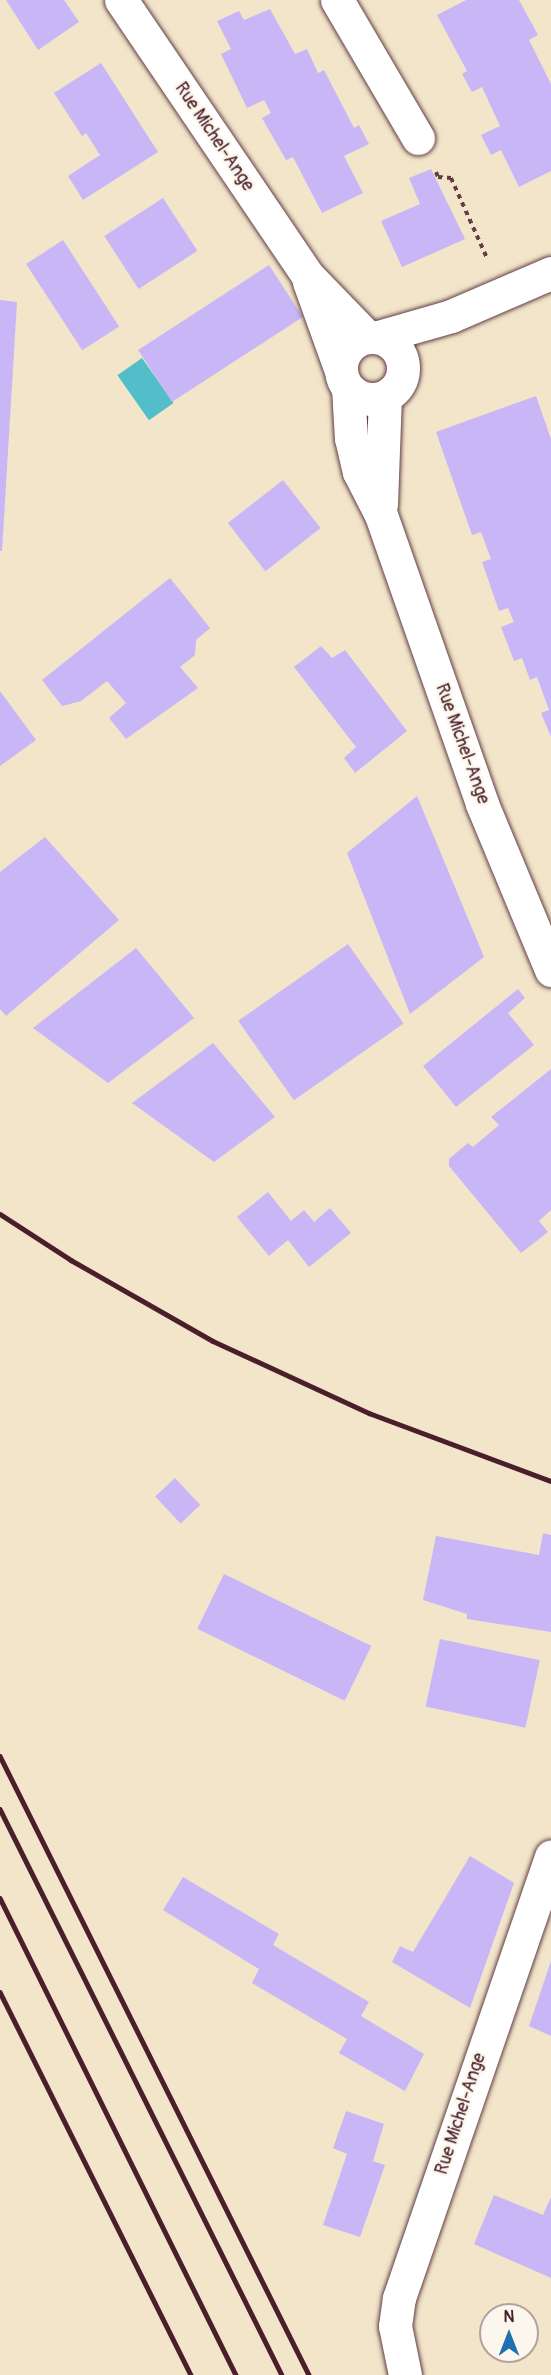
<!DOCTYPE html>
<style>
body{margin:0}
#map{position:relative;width:551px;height:2375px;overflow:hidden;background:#f2e5ca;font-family:Pangolin,sans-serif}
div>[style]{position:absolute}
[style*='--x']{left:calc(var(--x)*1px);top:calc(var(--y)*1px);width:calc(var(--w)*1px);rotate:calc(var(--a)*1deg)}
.water>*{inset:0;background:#51beca;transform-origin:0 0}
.building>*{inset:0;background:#c8b6f7;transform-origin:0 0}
.path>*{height:4px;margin-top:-2px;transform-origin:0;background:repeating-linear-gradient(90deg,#633d43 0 4.5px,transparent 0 9px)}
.roads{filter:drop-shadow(0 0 2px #633d43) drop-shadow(0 0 2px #633d43)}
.minor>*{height:33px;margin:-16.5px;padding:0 16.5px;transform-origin:16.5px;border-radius:16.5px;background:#fff}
.minor>.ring{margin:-16.5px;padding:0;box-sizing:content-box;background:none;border:33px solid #fff;border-radius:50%}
.rail>*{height:4.5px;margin:-2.25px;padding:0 2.25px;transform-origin:2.25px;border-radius:2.25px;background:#4a1f2b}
span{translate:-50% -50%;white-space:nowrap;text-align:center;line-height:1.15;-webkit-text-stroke:5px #fbf7ec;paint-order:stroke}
.street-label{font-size:18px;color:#4a1f2b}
.north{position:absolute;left:479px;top:2303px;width:60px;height:60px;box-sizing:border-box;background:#fbf7ec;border:2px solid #b4a19f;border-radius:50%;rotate:0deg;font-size:16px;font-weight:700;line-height:24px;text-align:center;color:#4a1f2b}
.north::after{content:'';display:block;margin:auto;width:21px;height:27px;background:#1f6fb2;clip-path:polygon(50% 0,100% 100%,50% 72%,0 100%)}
</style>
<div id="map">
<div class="water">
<i style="left:142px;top:358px;width:55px;height:30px;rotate:55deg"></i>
</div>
<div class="building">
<i style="clip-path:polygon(6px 0,64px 0,79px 22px,38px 50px)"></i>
<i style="clip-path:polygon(466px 0,519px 0,538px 35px,529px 40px,551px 84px,551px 171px,519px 187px,501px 150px,491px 155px,481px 135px,500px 126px,482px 87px,472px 92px,462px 74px,467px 71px,437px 15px)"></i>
<i style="clip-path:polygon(270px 9px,295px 54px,307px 49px,318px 73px,324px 70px,354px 128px,359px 125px,369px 144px,344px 156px,363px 193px,322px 213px,293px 157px,286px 160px,262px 118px,271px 113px,264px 100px,247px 108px,221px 54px,231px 49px,217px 21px,239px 11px,244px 20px)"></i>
<i style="clip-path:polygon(101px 63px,158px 152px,83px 200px,68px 176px,100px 155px,86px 133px,82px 136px,54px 93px)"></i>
<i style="clip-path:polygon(431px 169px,465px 239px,402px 267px,381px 221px,420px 204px,409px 178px)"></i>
<i style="left:163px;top:198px;width:63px;height:70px;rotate:57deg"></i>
<i style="left:63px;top:240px;width:103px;height:44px;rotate:57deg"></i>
<i style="left:269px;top:265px;width:62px;height:156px;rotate:57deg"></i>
<i style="clip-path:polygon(0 300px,17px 302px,2px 551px,0 551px)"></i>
<i style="clip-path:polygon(536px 396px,551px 439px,551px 737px,541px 713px,549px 710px,537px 677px,530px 680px,522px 658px,514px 661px,501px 627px,514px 622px,508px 608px,499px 611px,482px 562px,491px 559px,481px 532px,472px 535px,436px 432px)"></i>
<i style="left:283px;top:480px;width:61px;height:70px;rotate:52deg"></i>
<i style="clip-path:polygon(170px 578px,210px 628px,196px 640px,195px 655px,180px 667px,198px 688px,126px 739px,109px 718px,126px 703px,107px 681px,81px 701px,62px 706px,42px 680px)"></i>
<i style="clip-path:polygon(321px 646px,332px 658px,345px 650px,407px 731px,355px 773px,344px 758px,356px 747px,294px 667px)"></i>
<i style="clip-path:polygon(0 691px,36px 740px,0 766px)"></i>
<i style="clip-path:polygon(417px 796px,484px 957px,410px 1014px,347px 853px)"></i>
<i style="clip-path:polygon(45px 837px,119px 920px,6px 1016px,0 1009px,0 872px)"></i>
<i style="left:348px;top:944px;width:97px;height:134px;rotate:55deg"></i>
<i style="clip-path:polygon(136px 948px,194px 1018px,108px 1083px,33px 1028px)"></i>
<i style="clip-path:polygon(518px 989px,525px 998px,508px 1013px,534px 1045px,456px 1107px,423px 1066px)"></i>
<i style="clip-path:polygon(213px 1043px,275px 1117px,214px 1162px,132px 1103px)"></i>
<i style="clip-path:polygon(551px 1069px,551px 1210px,539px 1221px,548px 1232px,521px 1253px,449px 1166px,449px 1159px,468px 1143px,473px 1147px,499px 1125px,491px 1117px)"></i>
<i style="clip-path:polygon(268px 1192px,291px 1221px,304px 1210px,314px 1222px,330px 1208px,351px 1233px,309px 1267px,288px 1240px,269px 1256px,237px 1217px)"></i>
<i style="left:175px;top:1478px;width:37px;height:27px;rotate:47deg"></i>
<i style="clip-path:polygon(543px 1533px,551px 1535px,551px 1632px,467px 1619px,467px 1614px,423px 1600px,436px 1536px,539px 1555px)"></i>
<i style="left:224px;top:1574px;width:164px;height:61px;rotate:26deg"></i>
<i style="left:440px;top:1639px;width:102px;height:69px;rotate:12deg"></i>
<i style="clip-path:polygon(470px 1856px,514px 1883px,470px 2008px,392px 1962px,400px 1946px,413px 1952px)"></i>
<i style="clip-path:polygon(183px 1877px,279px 1934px,273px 1945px,369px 2002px,361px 2016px,424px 2054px,405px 2091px,339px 2053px,347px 2039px,252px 1983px,259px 1969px,163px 1910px)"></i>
<i style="clip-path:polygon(551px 1961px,551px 2036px,529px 2026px)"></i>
<i style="clip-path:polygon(346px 2111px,384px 2124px,373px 2161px,385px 2165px,360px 2237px,323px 2225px,347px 2154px,333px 2148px)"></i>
<i style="clip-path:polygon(494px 2195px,543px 2215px,551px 2197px,551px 2278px,474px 2244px)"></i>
</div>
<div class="path">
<i style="--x:436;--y:172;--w:5;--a:68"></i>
<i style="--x:438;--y:177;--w:13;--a:4"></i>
<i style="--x:451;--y:178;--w:88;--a:65.8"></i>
</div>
<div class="roads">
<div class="minor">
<i style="--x:121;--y:0;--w:332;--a:55.9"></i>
<i style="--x:307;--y:275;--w:86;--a:45.9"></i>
<i style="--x:337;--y:0;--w:160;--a:59.6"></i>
<i style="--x:309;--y:282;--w:91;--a:70.2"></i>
<i class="ring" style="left:341px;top:337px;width:29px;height:29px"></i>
<i style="--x:378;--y:337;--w:76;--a:-16"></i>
<i style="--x:451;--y:316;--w:109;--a:-23.3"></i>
<i style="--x:348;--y:388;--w:50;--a:86.6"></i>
<i style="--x:351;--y:438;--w:35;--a:77"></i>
<i style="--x:359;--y:472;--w:48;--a:62.9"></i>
<i style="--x:381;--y:515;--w:306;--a:70.7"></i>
<i style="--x:482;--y:804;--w:180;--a:67.4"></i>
<i style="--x:381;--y:504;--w:107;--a:-87.9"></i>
<i style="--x:405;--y:2375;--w:50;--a:-101.5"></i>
<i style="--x:395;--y:2326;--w:28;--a:-82"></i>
<i style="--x:399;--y:2298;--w:467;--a:-71"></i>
</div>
</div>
<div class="rail">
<i style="--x:0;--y:1214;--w:85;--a:32.9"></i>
<i style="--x:71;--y:1260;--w:163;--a:29.7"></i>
<i style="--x:213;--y:1341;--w:172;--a:24.8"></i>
<i style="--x:369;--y:1413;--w:194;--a:20.5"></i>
<i style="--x:0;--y:1756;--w:692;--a:63.47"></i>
<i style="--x:0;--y:1809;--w:632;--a:63.52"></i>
<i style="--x:0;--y:1898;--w:532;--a:63.68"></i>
<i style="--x:0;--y:1992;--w:428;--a:63.5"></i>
</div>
<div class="street-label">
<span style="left:214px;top:137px;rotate:56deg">Rue Michel-Ange</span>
<span style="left:462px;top:744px;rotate:70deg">Rue Michel-Ange</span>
<span style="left:461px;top:2114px;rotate:-72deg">Rue Michel-Ange</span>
</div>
<div class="north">N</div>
</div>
